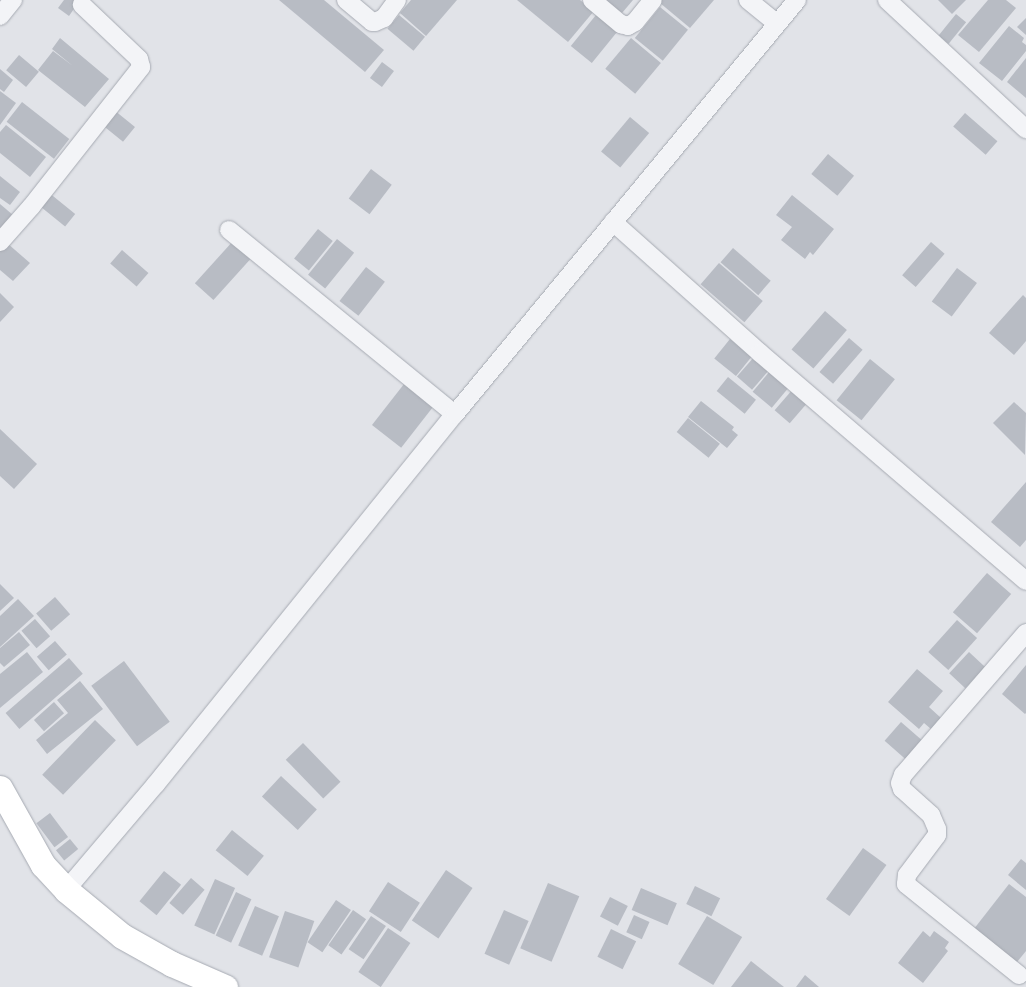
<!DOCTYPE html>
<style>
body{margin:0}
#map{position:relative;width:1026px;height:987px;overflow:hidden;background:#e1e3e8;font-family:Inter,sans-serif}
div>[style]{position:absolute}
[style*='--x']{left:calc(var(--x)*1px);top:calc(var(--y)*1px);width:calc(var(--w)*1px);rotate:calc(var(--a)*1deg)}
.building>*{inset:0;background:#b8bcc4;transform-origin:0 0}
.roads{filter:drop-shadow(0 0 1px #a6aab2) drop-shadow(0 0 1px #a6aab2)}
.street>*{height:18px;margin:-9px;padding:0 9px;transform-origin:9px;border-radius:9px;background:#f3f4f7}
.secondary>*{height:25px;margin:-12.5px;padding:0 12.5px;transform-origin:12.5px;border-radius:12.5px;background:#fff}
span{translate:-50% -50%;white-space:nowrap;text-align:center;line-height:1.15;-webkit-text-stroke:5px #f0f2f6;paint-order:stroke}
</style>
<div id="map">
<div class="building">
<i style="clip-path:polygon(64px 0,80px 0,69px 16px,58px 8px)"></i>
<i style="clip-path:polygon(279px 0,324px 0,384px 50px,365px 72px)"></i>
<i style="clip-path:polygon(411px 0,457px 0,426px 36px,400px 13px)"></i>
<i style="clip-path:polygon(517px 0,580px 0,594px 11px,568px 42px)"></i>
<i style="clip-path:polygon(606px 0,633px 0,622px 13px)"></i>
<i style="clip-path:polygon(662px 0,714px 0,690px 28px,660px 3px)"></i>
<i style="clip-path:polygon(938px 0,966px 0,952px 14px)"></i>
<i style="clip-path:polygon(988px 0,1006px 0,1016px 8px,979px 52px,958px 35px)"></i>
<i style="left:660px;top:7px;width:36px;height:40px;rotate:39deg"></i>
<i style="left:956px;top:14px;width:13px;height:28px;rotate:39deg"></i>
<i style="left:399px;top:15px;width:34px;height:18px;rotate:40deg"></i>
<i style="left:596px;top:15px;width:27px;height:40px;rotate:39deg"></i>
<i style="clip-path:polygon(1026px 18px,1026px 35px,1017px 27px)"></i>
<i style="clip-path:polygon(1009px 26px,1024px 38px,1022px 42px,1026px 45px,1026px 51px,1002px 81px,979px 63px)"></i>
<i style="clip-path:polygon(60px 38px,109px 79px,85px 107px,38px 70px,53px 51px,73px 66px,52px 49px)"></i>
<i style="left:631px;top:38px;width:39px;height:40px;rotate:40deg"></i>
<i style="left:19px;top:55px;width:26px;height:20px;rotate:40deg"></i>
<i style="clip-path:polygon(1026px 58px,1026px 98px,1007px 82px)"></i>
<i style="left:382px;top:62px;width:15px;height:20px;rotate:37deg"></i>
<i style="clip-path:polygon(0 69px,13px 80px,4px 92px,0 89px)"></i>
<i style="clip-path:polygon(0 91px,16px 103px,0 125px)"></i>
<i style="left:22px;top:102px;width:60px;height:25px;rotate:38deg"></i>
<i style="left:114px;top:110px;width:27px;height:19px;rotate:39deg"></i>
<i style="left:965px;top:113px;width:43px;height:18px;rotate:41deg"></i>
<i style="left:630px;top:117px;width:25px;height:45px;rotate:40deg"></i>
<i style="clip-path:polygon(6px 125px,46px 157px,30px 177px,0 153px,0 132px)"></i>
<i style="left:828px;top:154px;width:34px;height:26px;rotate:40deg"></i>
<i style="left:371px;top:169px;width:26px;height:37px;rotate:37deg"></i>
<i style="clip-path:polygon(0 176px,20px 192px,10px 205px,0 198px)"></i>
<i style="left:48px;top:192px;width:35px;height:16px;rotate:39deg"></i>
<i style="clip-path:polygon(792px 195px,834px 229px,813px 255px,810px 252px,805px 259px,781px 240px,792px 227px,776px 215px)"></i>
<i style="clip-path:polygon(0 204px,13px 215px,1px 229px,0 228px)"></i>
<i style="left:318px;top:229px;width:19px;height:38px;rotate:39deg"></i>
<i style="left:337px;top:239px;width:22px;height:46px;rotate:39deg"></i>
<i style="left:233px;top:241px;width:25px;height:57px;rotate:42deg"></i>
<i style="left:931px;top:242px;width:18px;height:44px;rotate:41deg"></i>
<i style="clip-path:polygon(7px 243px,30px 263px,13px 281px,0 270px,0 251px)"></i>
<i style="left:733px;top:248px;width:50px;height:19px;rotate:41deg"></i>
<i style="left:122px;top:250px;width:35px;height:18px;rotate:41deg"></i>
<i style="left:719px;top:263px;width:58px;height:28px;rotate:41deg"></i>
<i style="left:366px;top:267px;width:24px;height:43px;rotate:38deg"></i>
<i style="left:957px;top:268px;width:25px;height:42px;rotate:37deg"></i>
<i style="clip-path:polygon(0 293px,14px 307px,0 322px)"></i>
<i style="clip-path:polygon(1023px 295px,1026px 298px,1026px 341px,1014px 355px,989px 333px)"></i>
<i style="left:825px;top:311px;width:29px;height:51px;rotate:41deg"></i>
<i style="left:849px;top:338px;width:18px;height:45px;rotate:41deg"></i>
<i style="left:730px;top:339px;width:28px;height:25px;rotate:39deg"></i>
<i style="left:754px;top:357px;width:20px;height:26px;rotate:41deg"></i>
<i style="left:870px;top:359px;width:32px;height:53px;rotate:39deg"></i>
<i style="left:770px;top:371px;width:25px;height:27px;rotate:40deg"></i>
<i style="left:728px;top:377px;width:36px;height:18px;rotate:39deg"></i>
<i style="left:404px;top:384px;width:37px;height:52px;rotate:38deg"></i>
<i style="left:793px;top:389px;width:20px;height:28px;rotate:41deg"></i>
<i style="clip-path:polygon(701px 401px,734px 427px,732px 430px,738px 435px,727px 448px,688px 417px)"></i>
<i style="clip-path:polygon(1014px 402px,1026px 413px,1025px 455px,993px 423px)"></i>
<i style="left:688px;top:418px;width:41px;height:18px;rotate:39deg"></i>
<i style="clip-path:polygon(0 429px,37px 464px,14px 489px,0 476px)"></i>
<i style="clip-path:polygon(1026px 482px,1026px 540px,1020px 547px,991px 522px)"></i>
<i style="left:987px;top:573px;width:32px;height:52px;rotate:41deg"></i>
<i style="clip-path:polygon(0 584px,14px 598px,0 611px)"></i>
<i style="left:55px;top:597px;width:23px;height:25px;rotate:49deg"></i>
<i style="clip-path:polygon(18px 599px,34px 616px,0 647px,0 616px)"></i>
<i style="left:35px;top:619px;width:23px;height:18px;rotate:49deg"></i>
<i style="left:957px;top:620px;width:27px;height:43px;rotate:42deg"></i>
<i style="clip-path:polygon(19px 632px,30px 645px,4px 667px,0 663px,0 648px)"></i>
<i style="left:55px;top:641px;width:18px;height:24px;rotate:49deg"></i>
<i style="clip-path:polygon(27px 652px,43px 672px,0 708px,0 674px)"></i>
<i style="left:969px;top:652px;width:22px;height:29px;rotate:43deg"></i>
<i style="left:69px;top:658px;width:21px;height:84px;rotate:49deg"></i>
<i style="left:124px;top:661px;width:76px;height:41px;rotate:53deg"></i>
<i style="clip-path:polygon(1026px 665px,1026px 713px,1025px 714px,1002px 694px)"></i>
<i style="clip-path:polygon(917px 669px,943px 691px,929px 707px,941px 718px,931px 729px,924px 723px,919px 729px,888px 702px)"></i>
<i style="clip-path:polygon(80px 681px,103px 709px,47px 754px,36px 740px,68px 713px,57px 700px)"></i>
<i style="left:54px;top:702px;width:15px;height:27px;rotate:48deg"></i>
<i style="left:95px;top:720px;width:29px;height:76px;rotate:44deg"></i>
<i style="left:901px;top:722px;width:29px;height:25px;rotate:41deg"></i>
<i style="left:303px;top:743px;width:54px;height:24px;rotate:46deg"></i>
<i style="left:281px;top:776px;width:49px;height:28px;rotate:43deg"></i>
<i style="left:50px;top:813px;width:30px;height:17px;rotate:53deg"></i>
<i style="left:232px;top:830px;width:41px;height:26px;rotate:39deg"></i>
<i style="left:70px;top:839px;width:13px;height:18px;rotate:51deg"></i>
<i style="left:863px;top:848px;width:29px;height:63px;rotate:36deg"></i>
<i style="clip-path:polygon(1021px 859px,1026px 863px,1026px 890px,1008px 875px)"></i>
<i style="left:446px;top:870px;width:32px;height:61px;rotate:34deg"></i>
<i style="left:164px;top:871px;width:22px;height:39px;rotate:39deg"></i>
<i style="left:191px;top:878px;width:18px;height:33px;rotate:41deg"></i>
<i style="left:215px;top:879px;width:22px;height:51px;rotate:24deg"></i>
<i style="left:388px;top:882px;width:38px;height:35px;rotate:33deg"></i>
<i style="left:548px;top:883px;width:34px;height:71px;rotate:23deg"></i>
<i style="clip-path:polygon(1009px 884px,1026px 897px,1026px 951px,1012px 968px,970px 934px)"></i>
<i style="left:695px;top:886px;width:28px;height:20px;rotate:26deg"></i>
<i style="left:641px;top:888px;width:39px;height:24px;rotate:23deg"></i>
<i style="left:236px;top:892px;width:17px;height:48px;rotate:25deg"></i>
<i style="left:610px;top:897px;width:20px;height:22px;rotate:27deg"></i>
<i style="left:336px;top:900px;width:18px;height:51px;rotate:34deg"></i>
<i style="left:255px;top:906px;width:26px;height:43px;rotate:23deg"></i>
<i style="left:353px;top:910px;width:16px;height:43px;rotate:35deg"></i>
<i style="left:504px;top:910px;width:27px;height:48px;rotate:24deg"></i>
<i style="left:285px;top:911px;width:31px;height:49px;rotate:19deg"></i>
<i style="left:634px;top:915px;width:17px;height:19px;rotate:24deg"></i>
<i style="left:371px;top:916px;width:18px;height:40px;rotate:34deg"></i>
<i style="left:707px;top:916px;width:41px;height:56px;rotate:31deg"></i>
<i style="left:388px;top:928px;width:27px;height:53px;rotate:34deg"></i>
<i style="left:611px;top:929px;width:28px;height:31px;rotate:26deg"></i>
<i style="clip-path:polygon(923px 931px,930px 937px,934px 931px,949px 942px,945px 948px,948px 951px,923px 983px,898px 963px)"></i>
<i style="clip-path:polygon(751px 961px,784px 987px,731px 987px)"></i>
<i style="clip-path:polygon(805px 975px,819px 987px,796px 987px)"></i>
</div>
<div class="roads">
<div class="street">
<i style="--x:346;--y:0;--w:34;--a:40"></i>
<i style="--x:372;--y:22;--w:3;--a:0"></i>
<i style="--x:375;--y:22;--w:10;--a:-24"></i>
<i style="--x:384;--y:18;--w:22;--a:-54"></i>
<i style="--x:592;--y:0;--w:38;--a:40"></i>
<i style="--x:621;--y:24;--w:7;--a:16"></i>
<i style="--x:628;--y:26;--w:8;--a:-30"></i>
<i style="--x:635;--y:22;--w:28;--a:-51"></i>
<i style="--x:748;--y:0;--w:36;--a:39"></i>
<i style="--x:887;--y:0;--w:190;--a:42.9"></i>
<i style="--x:0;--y:16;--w:21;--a:-51"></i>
<i style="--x:613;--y:222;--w:197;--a:41.7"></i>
<i style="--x:760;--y:353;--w:350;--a:40.6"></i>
<i style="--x:229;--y:230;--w:291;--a:39.2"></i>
<i style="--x:0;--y:242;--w:47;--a:-48.5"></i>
<i style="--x:31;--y:207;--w:178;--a:-51.8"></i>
<i style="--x:141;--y:67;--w:8;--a:-104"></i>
<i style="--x:139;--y:59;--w:79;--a:-136.5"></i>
<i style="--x:66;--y:890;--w:139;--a:-49.7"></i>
<i style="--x:156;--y:784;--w:476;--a:-51.1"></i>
<i style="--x:455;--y:414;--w:537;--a:-50.44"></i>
<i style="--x:1019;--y:975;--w:145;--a:-141.2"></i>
<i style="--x:906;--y:884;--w:9;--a:-84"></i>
<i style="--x:907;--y:875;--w:50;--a:-53.1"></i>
<i style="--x:937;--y:835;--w:6;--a:-90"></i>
<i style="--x:937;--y:829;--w:15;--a:-113"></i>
<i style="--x:931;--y:815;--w:39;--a:-138"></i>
<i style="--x:902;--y:789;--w:6;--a:-108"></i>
<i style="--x:900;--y:783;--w:9;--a:-69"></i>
<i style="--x:903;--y:775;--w:188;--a:-49.1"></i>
</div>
<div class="secondary">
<i style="--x:0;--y:788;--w:88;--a:60.8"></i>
<i style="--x:43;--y:865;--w:34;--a:47"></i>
<i style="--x:66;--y:890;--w:72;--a:39.4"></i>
<i style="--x:122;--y:936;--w:57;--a:29.2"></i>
<i style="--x:172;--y:964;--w:58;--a:23.5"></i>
</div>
</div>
</div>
